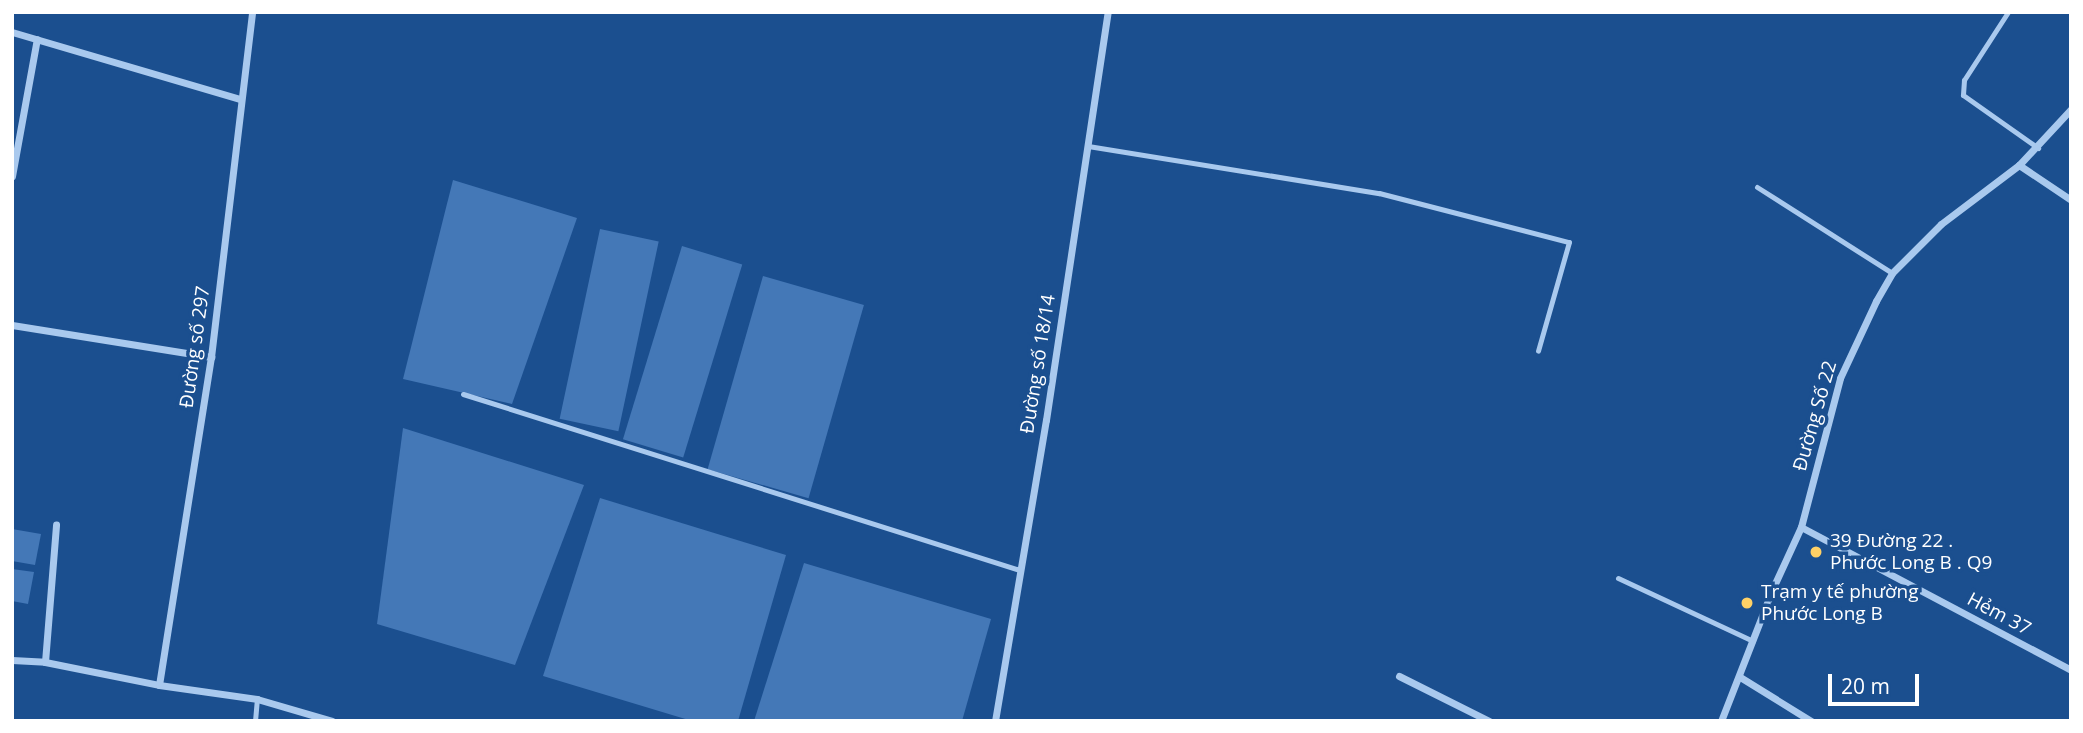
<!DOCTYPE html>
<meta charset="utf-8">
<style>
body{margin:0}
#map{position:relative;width:2083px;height:733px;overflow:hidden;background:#1b4f8f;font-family:"Open Sans",sans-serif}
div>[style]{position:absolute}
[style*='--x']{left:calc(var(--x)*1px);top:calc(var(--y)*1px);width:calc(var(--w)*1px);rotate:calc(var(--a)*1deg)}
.building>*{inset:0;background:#4478b7;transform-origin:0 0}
.service>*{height:5px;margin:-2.5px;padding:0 2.5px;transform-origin:2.5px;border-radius:2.5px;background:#a9c9ee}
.minor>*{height:7px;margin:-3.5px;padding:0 3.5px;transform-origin:3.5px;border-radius:3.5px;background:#a9c9ee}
.dots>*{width:19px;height:19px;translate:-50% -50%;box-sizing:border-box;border:4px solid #1b4f8f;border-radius:50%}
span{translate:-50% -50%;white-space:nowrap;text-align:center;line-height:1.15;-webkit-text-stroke:7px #1b4f8f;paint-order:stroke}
.street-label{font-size:19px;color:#fff}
.poi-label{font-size:19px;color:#fff}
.left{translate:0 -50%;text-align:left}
.frame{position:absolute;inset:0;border:14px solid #fff;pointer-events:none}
.scale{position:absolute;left:1828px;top:674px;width:91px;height:32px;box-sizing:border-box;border:4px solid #fff;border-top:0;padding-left:9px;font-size:21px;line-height:24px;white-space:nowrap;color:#fff;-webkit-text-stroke:5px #1b4f8f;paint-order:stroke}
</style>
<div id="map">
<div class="building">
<i style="clip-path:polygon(453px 180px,577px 218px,512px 404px,403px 379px)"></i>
<i style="left:600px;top:229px;width:60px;height:194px;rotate:12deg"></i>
<i style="left:682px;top:246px;width:63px;height:202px;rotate:17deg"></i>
<i style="left:763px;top:276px;width:105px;height:201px;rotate:16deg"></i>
<i style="clip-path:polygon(403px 428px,584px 485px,515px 665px,377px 624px)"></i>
<i style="clip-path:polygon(600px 498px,786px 555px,738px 721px,692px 721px,543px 676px)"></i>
<i style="clip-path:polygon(12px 529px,41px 534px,35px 565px,12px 561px)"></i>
<i style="clip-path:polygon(804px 563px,991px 619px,962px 721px,754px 721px)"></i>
<i style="clip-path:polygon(12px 569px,34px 572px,28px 604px,12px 601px)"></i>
</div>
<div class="service">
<i style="--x:2008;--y:12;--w:81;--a:122.9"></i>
<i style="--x:1964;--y:80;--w:15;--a:94"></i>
<i style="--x:1963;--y:95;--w:92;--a:35.2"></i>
<i style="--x:1088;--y:146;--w:295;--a:9.2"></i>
<i style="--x:1379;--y:193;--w:196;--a:14.5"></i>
<i style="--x:1569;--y:242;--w:113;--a:105.9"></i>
<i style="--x:1757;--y:187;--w:160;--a:32.5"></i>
<i style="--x:463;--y:394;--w:584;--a:17.54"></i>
<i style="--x:1618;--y:578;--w:149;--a:25"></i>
<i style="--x:255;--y:721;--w:22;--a:-85"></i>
</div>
<div class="minor">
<i style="--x:12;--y:32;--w:238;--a:16.4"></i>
<i style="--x:2019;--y:165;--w:63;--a:33.9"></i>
<i style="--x:12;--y:176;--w:139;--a:-79.7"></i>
<i style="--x:12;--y:325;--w:202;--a:9.1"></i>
<i style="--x:1801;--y:527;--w:306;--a:27.9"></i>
<i style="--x:12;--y:660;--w:33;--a:3"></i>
<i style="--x:45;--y:662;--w:116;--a:11.4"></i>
<i style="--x:159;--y:685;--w:99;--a:8.1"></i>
<i style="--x:257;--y:699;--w:78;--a:16.3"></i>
<i style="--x:45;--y:662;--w:138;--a:-85.4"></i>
<i style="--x:1399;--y:676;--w:101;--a:26.6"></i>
<i style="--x:1740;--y:677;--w:84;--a:31.8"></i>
<i style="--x:159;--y:685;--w:332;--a:-81"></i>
<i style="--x:211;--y:357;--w:347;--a:-83.2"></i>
<i style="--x:995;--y:721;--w:305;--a:-80.4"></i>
<i style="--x:1046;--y:420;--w:413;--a:-81.4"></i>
<i style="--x:1721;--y:721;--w:141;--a:-68.7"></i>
<i style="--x:1772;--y:590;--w:69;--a:-65.3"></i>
<i style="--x:1801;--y:527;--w:154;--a:-75.3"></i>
<i style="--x:1840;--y:378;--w:85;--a:-64.9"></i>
<i style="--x:1876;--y:301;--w:32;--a:-60"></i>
<i style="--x:1892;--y:273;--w:69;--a:-45"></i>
<i style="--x:1941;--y:224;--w:98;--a:-37.1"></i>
<i style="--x:2019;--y:165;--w:76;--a:-47.1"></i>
</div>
<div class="dots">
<i style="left:1816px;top:552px;background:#ffd166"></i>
<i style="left:1747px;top:603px;background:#ffd166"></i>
</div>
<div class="street-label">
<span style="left:195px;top:347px;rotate:-82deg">Đường số 297</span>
<span style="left:1038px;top:364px;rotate:-81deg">Đường số 18/14</span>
<span style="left:1815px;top:416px;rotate:-74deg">Đường Số 22</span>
<span style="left:1999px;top:614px;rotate:28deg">Hẻm 37</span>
</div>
<div class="poi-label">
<span class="left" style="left:1830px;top:552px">39 Đường 22 .<br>Phước Long B . Q9</span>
<span class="left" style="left:1761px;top:603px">Trạm y tế phường<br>Phước Long B</span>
</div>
<div class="frame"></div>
<div class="scale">20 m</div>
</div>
